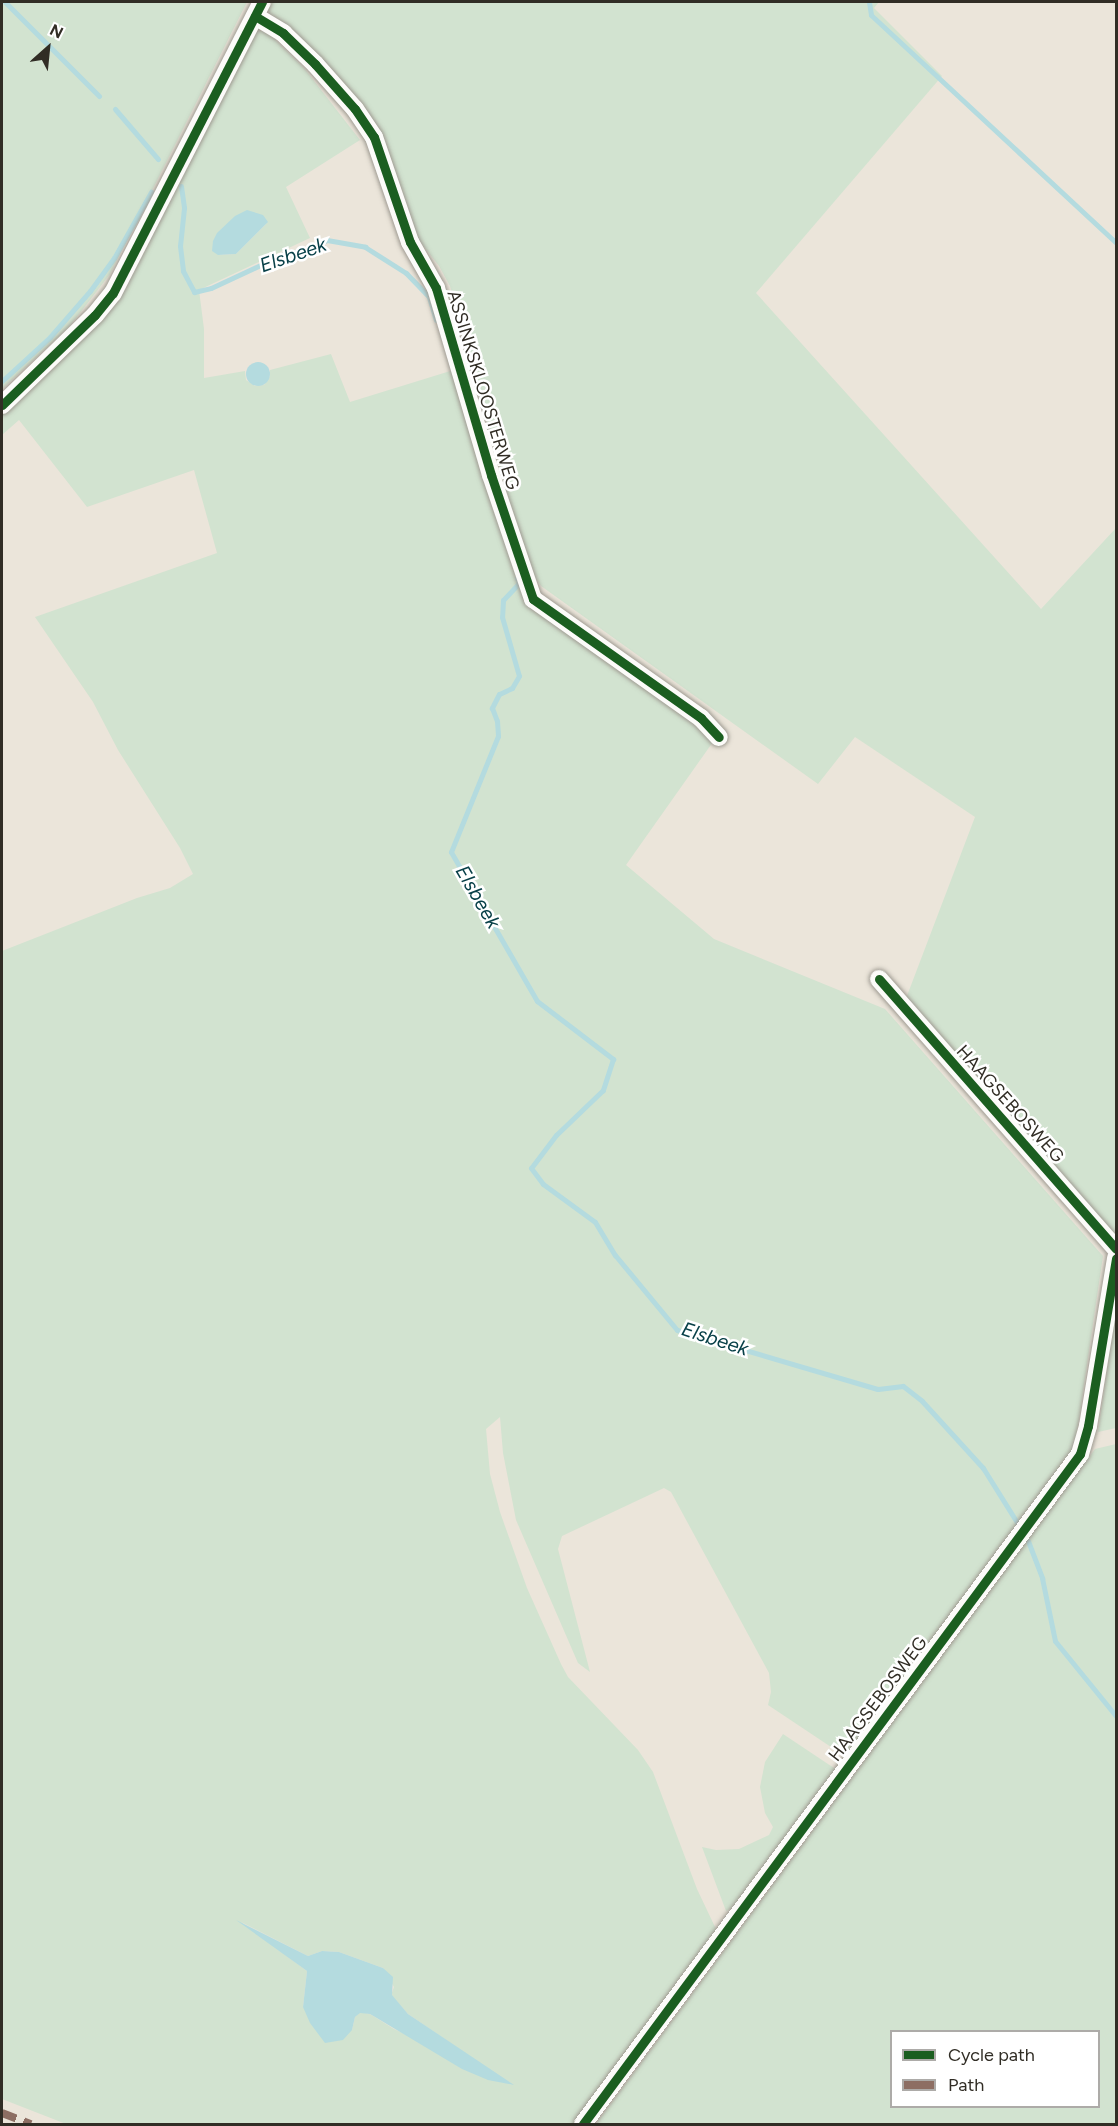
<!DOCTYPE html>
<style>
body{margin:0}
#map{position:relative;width:1118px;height:2126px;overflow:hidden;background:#ebe5da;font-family:Figtree,sans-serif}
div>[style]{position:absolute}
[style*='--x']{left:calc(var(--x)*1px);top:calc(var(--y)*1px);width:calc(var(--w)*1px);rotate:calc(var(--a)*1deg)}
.green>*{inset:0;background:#d2e3d0}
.water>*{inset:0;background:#b4dbdf}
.round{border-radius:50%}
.stream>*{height:5px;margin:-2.5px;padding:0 2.5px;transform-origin:2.5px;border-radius:2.5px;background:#b4dbdf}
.roads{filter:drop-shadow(0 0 2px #9f9b92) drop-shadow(0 0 2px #9f9b92)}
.minor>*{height:18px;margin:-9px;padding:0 9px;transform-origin:9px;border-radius:9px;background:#fcfbf9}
.quiet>*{height:8px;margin-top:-4px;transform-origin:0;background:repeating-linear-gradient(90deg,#8d6e63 0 15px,transparent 0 23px)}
.cycleway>*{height:9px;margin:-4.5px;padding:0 4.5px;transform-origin:4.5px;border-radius:4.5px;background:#1b5e20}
span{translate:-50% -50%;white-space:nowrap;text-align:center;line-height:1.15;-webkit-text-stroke:5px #fff;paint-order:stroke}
.street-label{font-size:18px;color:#312d25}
.water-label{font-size:20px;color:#084048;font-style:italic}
.frame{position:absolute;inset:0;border:3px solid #312d25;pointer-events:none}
.legend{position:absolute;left:890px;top:2030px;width:210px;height:78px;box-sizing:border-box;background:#fff;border:2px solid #adaba8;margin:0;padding:8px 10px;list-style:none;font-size:18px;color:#312d25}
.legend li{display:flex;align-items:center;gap:12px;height:30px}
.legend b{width:30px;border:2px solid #adaba8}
.north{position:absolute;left:18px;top:18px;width:60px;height:60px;-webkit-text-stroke:4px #fff;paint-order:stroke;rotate:27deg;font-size:16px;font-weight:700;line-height:24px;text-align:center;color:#312d25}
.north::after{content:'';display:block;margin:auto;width:21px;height:27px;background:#312d25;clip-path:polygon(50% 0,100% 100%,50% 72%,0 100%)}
</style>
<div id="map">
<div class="green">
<i style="clip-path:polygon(2px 2px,247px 2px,110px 274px,69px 327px,2px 389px)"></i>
<i style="clip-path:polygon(268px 2px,879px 2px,874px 8px,942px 76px,756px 293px,1041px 609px,1116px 528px,1116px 1239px,905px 1001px,975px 817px,855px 737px,818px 784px,541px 586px,535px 577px,512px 511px,450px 286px,439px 266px,414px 234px,399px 182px,391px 163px,269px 14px)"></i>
<i style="clip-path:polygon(evenodd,255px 31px,266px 31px,304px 68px,360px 140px,286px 187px,310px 238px,199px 290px,204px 329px,204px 378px,245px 371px,246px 380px,255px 386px,264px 385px,270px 376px,270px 370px,331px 354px,350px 402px,460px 368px,528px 595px,720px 732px,626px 865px,714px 939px,885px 1009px,1103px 1256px,1075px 1446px,846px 1757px,768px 1705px,771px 1692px,769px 1673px,671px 1492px,664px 1488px,562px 1536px,558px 1549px,590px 1672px,578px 1663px,516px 1520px,503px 1453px,500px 1417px,486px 1429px,490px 1474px,500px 1512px,527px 1588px,561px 1664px,568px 1677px,638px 1750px,653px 1772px,697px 1889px,716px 1929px,710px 1941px,573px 2124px,66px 2124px,2px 2099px,2px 951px,137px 898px,170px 888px,193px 874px,180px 848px,118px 750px,93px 702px,35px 617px,217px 553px,194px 470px,87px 507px,19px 420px,2px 435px,2px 413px,90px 330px,255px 31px,267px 223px,236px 254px,218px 255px,267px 223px,255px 31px,241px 1922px,308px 1956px,322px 1951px,339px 1952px,383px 1968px,394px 1987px,391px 1995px,408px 2014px,512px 2085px,394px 2029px,370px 2014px,360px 2012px,355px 2017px,352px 2030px,303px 2007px,307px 1971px,241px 1922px)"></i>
<i style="clip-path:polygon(1116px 1308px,1116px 1428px,1098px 1432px)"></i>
<i style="clip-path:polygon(evenodd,1116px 1444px,1116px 2124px,596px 2124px,1095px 1449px,1116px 1444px,892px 2032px,1098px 2032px,1098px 2106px,892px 2106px,892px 2032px)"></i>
<i style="clip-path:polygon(783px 1734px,837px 1770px,733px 1908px,726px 1911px,702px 1847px,716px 1850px,739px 1849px,769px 1835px,773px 1827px,765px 1813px,760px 1787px,765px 1762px)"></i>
</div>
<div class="water">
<i style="clip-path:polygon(247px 210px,263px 215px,268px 222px,236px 254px,218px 255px,212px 251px,213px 241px,217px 233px,235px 216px)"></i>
<i class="round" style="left:246px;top:362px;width:24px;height:24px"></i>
<i style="clip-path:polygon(236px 1920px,308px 1956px,322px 1951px,339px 1952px,383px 1968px,393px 1977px,392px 1995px,408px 2014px,514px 2085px,488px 2080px,462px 2069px,370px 2014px,360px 2013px,355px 2017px,352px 2030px,343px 2040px,325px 2043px,310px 2023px,303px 2007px,307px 1971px)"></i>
</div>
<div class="stream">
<i style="--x:5;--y:2;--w:133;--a:45"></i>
<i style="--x:869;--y:2;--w:13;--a:81"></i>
<i style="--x:871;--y:15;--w:335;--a:42.9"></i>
<i style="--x:115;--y:109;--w:66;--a:49.3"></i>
<i style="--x:181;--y:186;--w:22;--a:82"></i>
<i style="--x:184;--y:208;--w:38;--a:96"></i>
<i style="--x:180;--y:246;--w:25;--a:83"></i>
<i style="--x:183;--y:271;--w:24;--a:62"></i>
<i style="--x:194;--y:292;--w:17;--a:-13"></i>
<i style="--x:211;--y:288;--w:81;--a:-25"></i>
<i style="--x:284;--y:254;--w:25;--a:-11"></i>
<i style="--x:309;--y:249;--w:20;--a:-27"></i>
<i style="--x:327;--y:240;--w:39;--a:10"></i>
<i style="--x:365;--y:247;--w:49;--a:32.4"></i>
<i style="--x:406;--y:273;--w:33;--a:46"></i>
<i style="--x:429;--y:297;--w:24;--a:73"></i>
<i style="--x:2;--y:381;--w:65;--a:-42.5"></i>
<i style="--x:50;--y:337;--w:61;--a:-49"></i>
<i style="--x:90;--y:291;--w:41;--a:-54"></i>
<i style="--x:114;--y:258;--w:76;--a:-60.7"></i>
<i style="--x:517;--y:578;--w:5;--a:68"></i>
<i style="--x:519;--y:583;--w:23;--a:133"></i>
<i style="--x:503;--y:600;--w:17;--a:93"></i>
<i style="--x:502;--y:617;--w:61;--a:73.9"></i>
<i style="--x:519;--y:676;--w:14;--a:120"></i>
<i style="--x:512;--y:688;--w:14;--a:155"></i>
<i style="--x:499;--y:694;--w:16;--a:117"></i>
<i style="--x:492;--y:708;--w:14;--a:69"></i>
<i style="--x:497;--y:721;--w:15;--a:86"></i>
<i style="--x:498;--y:736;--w:125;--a:112.1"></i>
<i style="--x:451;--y:852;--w:172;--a:60"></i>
<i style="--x:537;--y:1001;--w:96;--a:37.3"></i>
<i style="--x:613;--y:1059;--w:33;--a:108"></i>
<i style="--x:603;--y:1090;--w:65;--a:136.2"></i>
<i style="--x:556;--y:1135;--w:41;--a:127.1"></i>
<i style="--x:531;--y:1168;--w:20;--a:53"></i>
<i style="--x:543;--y:1184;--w:64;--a:36.2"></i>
<i style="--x:595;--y:1222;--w:39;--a:59"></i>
<i style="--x:615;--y:1255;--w:97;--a:50.4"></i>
<i style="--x:677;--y:1330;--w:209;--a:16.4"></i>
<i style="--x:878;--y:1389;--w:25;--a:-7"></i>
<i style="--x:903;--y:1386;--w:24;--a:38"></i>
<i style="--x:922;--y:1401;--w:91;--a:47.7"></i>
<i style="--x:983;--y:1468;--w:66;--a:58"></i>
<i style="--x:1028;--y:1541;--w:40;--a:69"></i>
<i style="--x:1042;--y:1578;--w:64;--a:78.3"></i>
<i style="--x:1055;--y:1641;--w:97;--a:50.9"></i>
</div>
<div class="roads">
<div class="minor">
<i style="--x:255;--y:16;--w:33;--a:31"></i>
<i style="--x:283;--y:33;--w:45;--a:44.1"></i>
<i style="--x:315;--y:64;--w:60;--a:48.4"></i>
<i style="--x:355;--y:109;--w:34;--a:56"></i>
<i style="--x:374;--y:137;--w:111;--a:71.1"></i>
<i style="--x:410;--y:242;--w:53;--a:60.5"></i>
<i style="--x:436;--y:288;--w:195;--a:73.6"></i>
<i style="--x:491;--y:475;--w:131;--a:71.3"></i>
<i style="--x:533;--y:599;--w:206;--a:35.3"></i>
<i style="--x:701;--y:718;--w:26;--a:47"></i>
<i style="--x:2;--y:405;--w:129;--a:-44.1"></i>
<i style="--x:95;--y:315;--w:28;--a:-51"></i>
<i style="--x:113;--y:293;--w:327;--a:-62.9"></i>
<i style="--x:879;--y:979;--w:359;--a:48.7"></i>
<i style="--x:583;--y:2124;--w:834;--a:-53.43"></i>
<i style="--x:1080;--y:1454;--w:29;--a:-74"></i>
<i style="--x:1088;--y:1426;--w:170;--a:-80.5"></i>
</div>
</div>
<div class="quiet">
<i style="--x:2;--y:2113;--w:31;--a:21"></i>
</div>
<div class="cycleway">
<i style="--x:255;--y:16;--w:33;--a:31"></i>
<i style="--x:283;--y:33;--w:45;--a:44.1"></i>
<i style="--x:315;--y:64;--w:60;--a:48.4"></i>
<i style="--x:355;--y:109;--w:34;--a:56"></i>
<i style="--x:374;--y:137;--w:111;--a:71.1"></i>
<i style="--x:410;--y:242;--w:53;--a:60.5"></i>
<i style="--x:436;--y:288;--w:195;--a:73.6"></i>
<i style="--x:491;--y:475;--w:131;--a:71.3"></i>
<i style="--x:533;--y:599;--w:206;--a:35.3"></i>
<i style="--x:701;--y:718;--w:26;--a:47"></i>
<i style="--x:2;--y:405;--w:129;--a:-44.1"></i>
<i style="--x:95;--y:315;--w:28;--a:-51"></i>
<i style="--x:113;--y:293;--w:327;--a:-62.9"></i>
<i style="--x:879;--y:979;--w:359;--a:48.7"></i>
<i style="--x:583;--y:2124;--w:834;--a:-53.43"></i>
<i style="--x:1080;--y:1454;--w:29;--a:-74"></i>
<i style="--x:1088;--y:1426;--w:170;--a:-80.5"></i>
</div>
<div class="street-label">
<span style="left:483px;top:390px;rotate:73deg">ASSINKSKLOOSTERWEG</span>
<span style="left:1010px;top:1104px;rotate:48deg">HAAGSEBOSWEG</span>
<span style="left:878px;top:1699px;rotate:-53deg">HAAGSEBOSWEG</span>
</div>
<div class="water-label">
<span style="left:293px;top:255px;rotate:-19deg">Elsbeek</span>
<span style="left:478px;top:897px;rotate:60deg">Elsbeek</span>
<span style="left:715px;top:1339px;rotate:18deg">Elsbeek</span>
</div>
<div class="frame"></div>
<ul class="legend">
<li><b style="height:8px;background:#1b5e20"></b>Cycle path</li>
<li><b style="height:8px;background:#8d6e63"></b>Path</li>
</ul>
<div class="north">N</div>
</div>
